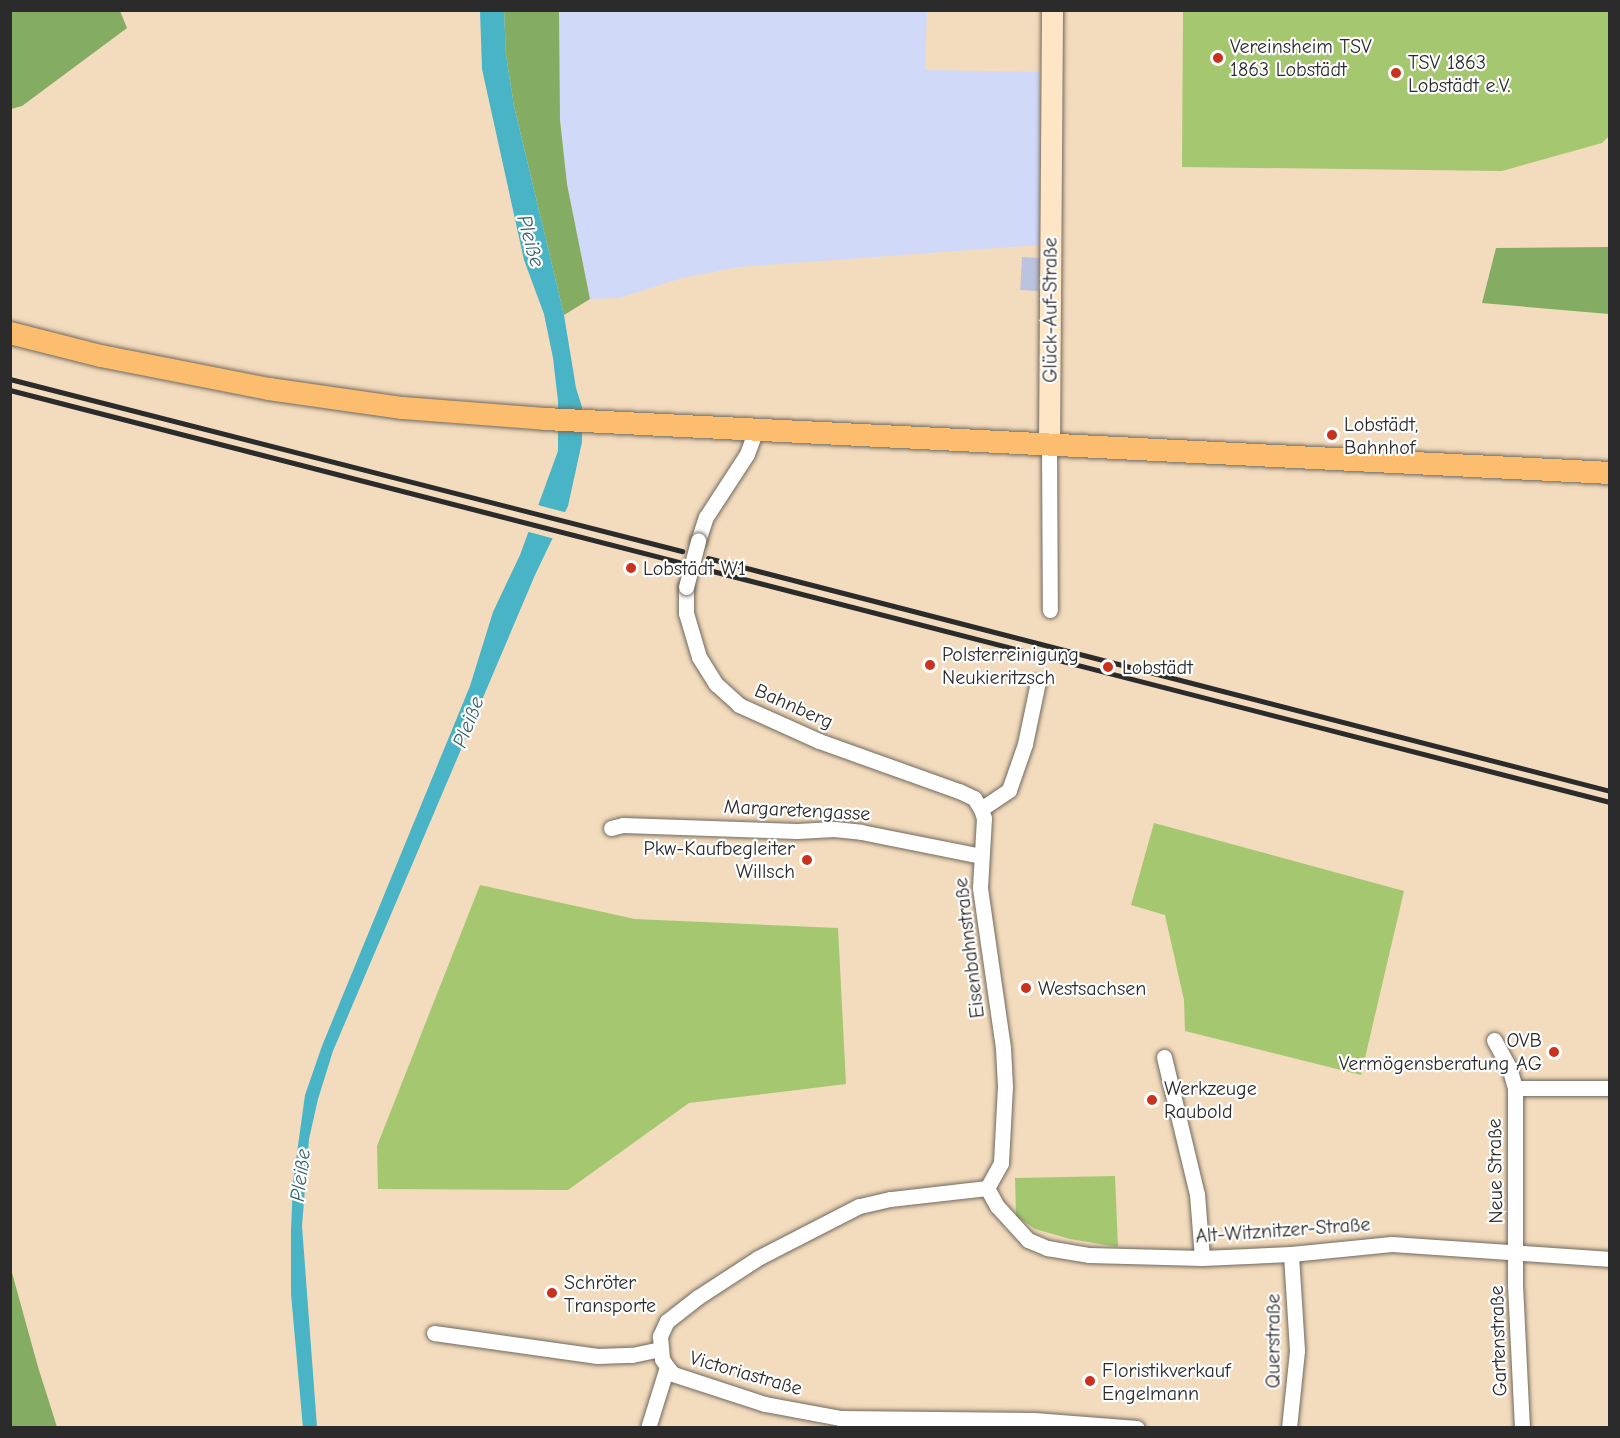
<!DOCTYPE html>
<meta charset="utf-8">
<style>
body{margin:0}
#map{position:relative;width:1620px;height:1438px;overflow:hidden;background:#f3dbbd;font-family:"Comic Neue",sans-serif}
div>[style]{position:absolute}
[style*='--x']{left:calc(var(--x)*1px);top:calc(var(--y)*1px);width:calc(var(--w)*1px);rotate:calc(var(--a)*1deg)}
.built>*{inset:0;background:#d1d9f9}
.industrial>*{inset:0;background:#bbc3de;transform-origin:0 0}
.green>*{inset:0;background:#a5c770}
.forest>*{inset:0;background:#84ac62}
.water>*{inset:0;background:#48b4c5}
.pier>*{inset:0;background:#f3dbbd}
.roads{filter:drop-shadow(0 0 2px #71695e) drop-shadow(0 0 2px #71695e)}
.street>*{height:15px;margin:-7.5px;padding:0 7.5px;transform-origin:7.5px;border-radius:7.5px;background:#fff}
.secondary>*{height:21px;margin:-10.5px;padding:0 10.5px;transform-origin:10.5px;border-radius:10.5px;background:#fee5c5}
.primary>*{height:22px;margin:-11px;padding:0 11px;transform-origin:11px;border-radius:11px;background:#fcbd6e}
.rail>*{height:4.5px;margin:-2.25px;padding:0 2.25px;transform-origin:2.25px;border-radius:2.25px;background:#2b2b2b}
.bridges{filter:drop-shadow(0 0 2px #71695e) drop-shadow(0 0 2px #71695e)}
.street-bridge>*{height:15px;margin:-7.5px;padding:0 7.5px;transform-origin:7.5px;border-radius:7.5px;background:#fff}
.dots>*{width:16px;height:16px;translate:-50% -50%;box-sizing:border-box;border:3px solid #fff;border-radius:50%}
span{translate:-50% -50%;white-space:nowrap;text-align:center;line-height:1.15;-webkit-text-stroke:4.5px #fff;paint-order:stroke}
.poi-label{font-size:20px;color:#2b2b2b}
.left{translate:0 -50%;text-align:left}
.right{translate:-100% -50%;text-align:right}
.street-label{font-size:20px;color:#2b2b2b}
.water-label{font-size:21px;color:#376269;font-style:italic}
.frame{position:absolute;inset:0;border:12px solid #2b2b2b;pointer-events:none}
</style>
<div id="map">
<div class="built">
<i style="clip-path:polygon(559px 11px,927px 11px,925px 70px,1040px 72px,1039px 245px,739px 267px,682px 278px,619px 298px,590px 299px,567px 184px,560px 120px)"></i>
</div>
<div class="industrial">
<i style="left:1022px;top:257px;width:18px;height:33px;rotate:3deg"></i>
</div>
<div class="green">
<i style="clip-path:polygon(1183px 11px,1609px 11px,1609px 136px,1602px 143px,1502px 171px,1182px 167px)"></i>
<i style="clip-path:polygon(1154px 823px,1404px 891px,1361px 1075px,1185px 1031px,1184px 1000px,1165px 915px,1131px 905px)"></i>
<i style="clip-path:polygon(480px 885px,635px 919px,838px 928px,846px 1084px,689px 1103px,568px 1190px,378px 1189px,377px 1146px)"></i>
<i style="clip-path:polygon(1115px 1176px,1118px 1247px,1070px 1239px,1035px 1229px,1016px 1216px,1015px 1178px)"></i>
</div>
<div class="forest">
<i style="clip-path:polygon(11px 10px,120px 11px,127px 28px,22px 106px,11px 109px)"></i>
<i style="clip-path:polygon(504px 11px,559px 11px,560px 120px,567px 184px,590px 299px,564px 315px,514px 106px,506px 55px)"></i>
<i style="clip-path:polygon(1609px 247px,1609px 314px,1482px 303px,1496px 248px)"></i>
<i style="clip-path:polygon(11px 1269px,38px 1367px,57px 1427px,11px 1427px)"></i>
</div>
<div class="water">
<i style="clip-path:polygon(480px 11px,504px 11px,506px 55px,514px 106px,564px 315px,576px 388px,582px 407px,582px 442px,568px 506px,535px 575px,333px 1051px,318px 1099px,309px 1139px,302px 1226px,317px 1427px,303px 1428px,291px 1294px,291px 1230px,293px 1182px,305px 1095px,322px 1046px,470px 686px,493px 612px,520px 555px,558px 451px,558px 401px,553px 358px,544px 314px,524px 260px,482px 69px)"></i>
</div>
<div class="pier">
<i style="clip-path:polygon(534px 504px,568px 513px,555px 539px,525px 531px)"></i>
</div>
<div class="roads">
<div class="street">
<i style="--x:1049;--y:444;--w:166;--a:89.7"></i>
<i style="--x:698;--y:541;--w:25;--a:-72"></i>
<i style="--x:706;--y:517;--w:75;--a:-56.9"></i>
<i style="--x:747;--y:454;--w:27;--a:-70"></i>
<i style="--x:686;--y:587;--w:26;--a:90"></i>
<i style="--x:686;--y:613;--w:46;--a:73.5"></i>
<i style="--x:699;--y:657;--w:32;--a:58"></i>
<i style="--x:716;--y:684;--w:31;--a:42"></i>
<i style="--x:739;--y:705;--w:88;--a:24.2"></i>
<i style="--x:819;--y:741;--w:149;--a:19.7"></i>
<i style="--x:959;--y:791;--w:17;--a:25"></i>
<i style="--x:974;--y:798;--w:13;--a:58"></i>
<i style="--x:981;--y:809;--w:9;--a:72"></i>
<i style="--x:984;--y:818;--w:70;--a:93.3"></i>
<i style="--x:980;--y:888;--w:162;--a:81.8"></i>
<i style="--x:1003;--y:1048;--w:38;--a:87"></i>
<i style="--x:1005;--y:1086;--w:77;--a:93"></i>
<i style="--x:1001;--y:1163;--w:29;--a:119"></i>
<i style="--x:981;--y:809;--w:34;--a:-34"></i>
<i style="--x:1009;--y:790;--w:49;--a:-70.8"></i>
<i style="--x:1025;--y:744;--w:63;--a:-78.2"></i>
<i style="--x:611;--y:828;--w:12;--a:-14"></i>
<i style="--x:623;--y:825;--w:174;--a:2"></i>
<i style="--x:797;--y:831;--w:37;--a:-3"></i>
<i style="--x:834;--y:829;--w:27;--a:6"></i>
<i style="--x:861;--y:832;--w:122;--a:11.3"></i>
<i style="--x:1494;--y:1040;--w:31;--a:61"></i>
<i style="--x:1509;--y:1067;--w:22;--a:74"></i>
<i style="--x:1164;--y:1057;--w:141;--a:76.5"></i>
<i style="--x:1197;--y:1194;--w:64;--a:85.5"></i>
<i style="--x:987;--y:1188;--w:98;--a:173.5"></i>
<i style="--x:890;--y:1199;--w:32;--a:167"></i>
<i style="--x:859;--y:1206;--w:114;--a:152.8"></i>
<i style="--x:758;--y:1258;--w:72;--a:147"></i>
<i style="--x:698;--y:1297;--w:39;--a:142"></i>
<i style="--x:667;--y:1321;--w:17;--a:115"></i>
<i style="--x:660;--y:1336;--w:23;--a:85"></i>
<i style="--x:662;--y:1359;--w:9;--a:58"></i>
<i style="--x:667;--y:1367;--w:9;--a:49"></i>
<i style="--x:673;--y:1374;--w:97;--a:18.1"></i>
<i style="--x:765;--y:1404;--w:76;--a:10.6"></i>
<i style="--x:840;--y:1418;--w:194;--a:0.6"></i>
<i style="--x:1034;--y:1420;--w:103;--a:4.4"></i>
<i style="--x:987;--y:1188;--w:21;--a:61"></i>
<i style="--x:997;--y:1206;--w:46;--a:47.6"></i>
<i style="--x:1028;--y:1240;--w:21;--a:23"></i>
<i style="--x:1047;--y:1248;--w:43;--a:9.5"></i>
<i style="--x:1089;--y:1255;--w:113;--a:1.5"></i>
<i style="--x:1202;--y:1258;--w:89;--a:-2.6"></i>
<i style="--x:1291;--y:1254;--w:101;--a:-5.7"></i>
<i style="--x:1392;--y:1244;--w:219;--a:3.9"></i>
<i style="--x:434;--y:1333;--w:165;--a:8"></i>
<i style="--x:597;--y:1356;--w:35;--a:-2"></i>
<i style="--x:632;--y:1355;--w:29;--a:-12"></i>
<i style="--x:648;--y:1428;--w:64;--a:-72.7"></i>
<i style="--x:1289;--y:1428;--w:78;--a:-84.1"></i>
<i style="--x:1297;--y:1350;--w:96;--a:-93.6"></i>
<i style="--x:1522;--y:1428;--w:143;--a:-92.8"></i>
<i style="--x:1515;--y:1285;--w:197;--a:-90"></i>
<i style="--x:1515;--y:1088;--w:95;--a:0"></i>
</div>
<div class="secondary">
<i style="--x:1049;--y:444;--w:434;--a:-89.6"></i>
</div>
<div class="primary">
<i style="--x:10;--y:333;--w:94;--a:14.2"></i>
<i style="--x:101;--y:356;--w:171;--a:11.1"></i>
<i style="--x:269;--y:389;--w:135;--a:8.1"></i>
<i style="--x:403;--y:408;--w:142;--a:4.4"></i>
<i style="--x:545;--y:419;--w:1066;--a:2.9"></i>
</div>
</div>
<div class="rail">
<i style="--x:10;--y:379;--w:694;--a:14.36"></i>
<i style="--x:10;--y:390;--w:691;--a:14.42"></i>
<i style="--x:708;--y:558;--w:932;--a:14.48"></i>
<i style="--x:705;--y:569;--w:935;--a:14.44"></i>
</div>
<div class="bridges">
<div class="street-bridge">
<i style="--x:686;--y:587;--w:48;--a:-75.4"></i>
</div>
</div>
<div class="dots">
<i style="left:1218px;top:58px;background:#c8321e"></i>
<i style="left:1396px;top:73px;background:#c8321e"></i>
<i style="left:1332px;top:435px;background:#c8321e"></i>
<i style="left:631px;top:568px;background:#c8321e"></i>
<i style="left:930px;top:665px;background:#c8321e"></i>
<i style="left:1108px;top:667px;background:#c8321e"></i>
<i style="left:807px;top:860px;background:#c8321e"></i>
<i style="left:1026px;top:988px;background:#c8321e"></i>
<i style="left:1554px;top:1052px;background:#c8321e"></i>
<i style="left:1152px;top:1100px;background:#c8321e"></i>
<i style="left:552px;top:1293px;background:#c8321e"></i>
<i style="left:1090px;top:1381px;background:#c8321e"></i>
</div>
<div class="poi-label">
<span class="left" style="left:1230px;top:58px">Vereinsheim TSV<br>1863 Lobstädt</span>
<span class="left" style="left:1408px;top:74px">TSV 1863<br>Lobstädt e.V.</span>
<span class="left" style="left:1344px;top:436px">Lobstädt,<br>Bahnhof</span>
<span class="left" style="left:643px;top:568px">Lobstädt W1</span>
<span class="left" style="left:942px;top:666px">Polsterreinigung<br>Neukieritzsch</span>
<span class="left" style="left:1122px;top:667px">Lobstädt</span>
<span class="right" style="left:795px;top:860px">Pkw-Kaufbegleiter<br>Willsch</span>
<span class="left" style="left:1038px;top:988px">Westsachsen</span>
<span class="right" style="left:1542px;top:1052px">OVB<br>Vermögensberatung AG</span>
<span class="left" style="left:1164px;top:1100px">Werkzeuge<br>Raubold</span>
<span class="left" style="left:564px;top:1294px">Schröter<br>Transporte</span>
<span class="left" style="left:1102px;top:1382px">Floristikverkauf<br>Engelmann</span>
</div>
<div class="street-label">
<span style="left:1050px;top:310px;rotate:-90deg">Glück-Auf-Straße</span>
<span style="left:794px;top:706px;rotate:24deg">Bahnberg</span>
<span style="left:797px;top:810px;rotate:3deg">Margaretengasse</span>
<span style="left:969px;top:948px;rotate:-97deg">Eisenbahnstraße</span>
<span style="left:1495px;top:1171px;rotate:-91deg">Neue Straße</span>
<span style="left:1283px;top:1230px;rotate:-4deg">Alt-Witznitzer-Straße</span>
<span style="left:1273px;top:1341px;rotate:-90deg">Querstraße</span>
<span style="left:1498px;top:1341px;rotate:-92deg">Gartenstraße</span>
<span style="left:746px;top:1373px;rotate:16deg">Victoriastraße</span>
</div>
<div class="water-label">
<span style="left:531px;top:241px;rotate:74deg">Pleiße</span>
<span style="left:468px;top:722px;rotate:-69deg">Pleiße</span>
<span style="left:300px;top:1175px;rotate:-83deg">Pleiße</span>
</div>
<div class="frame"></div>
</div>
